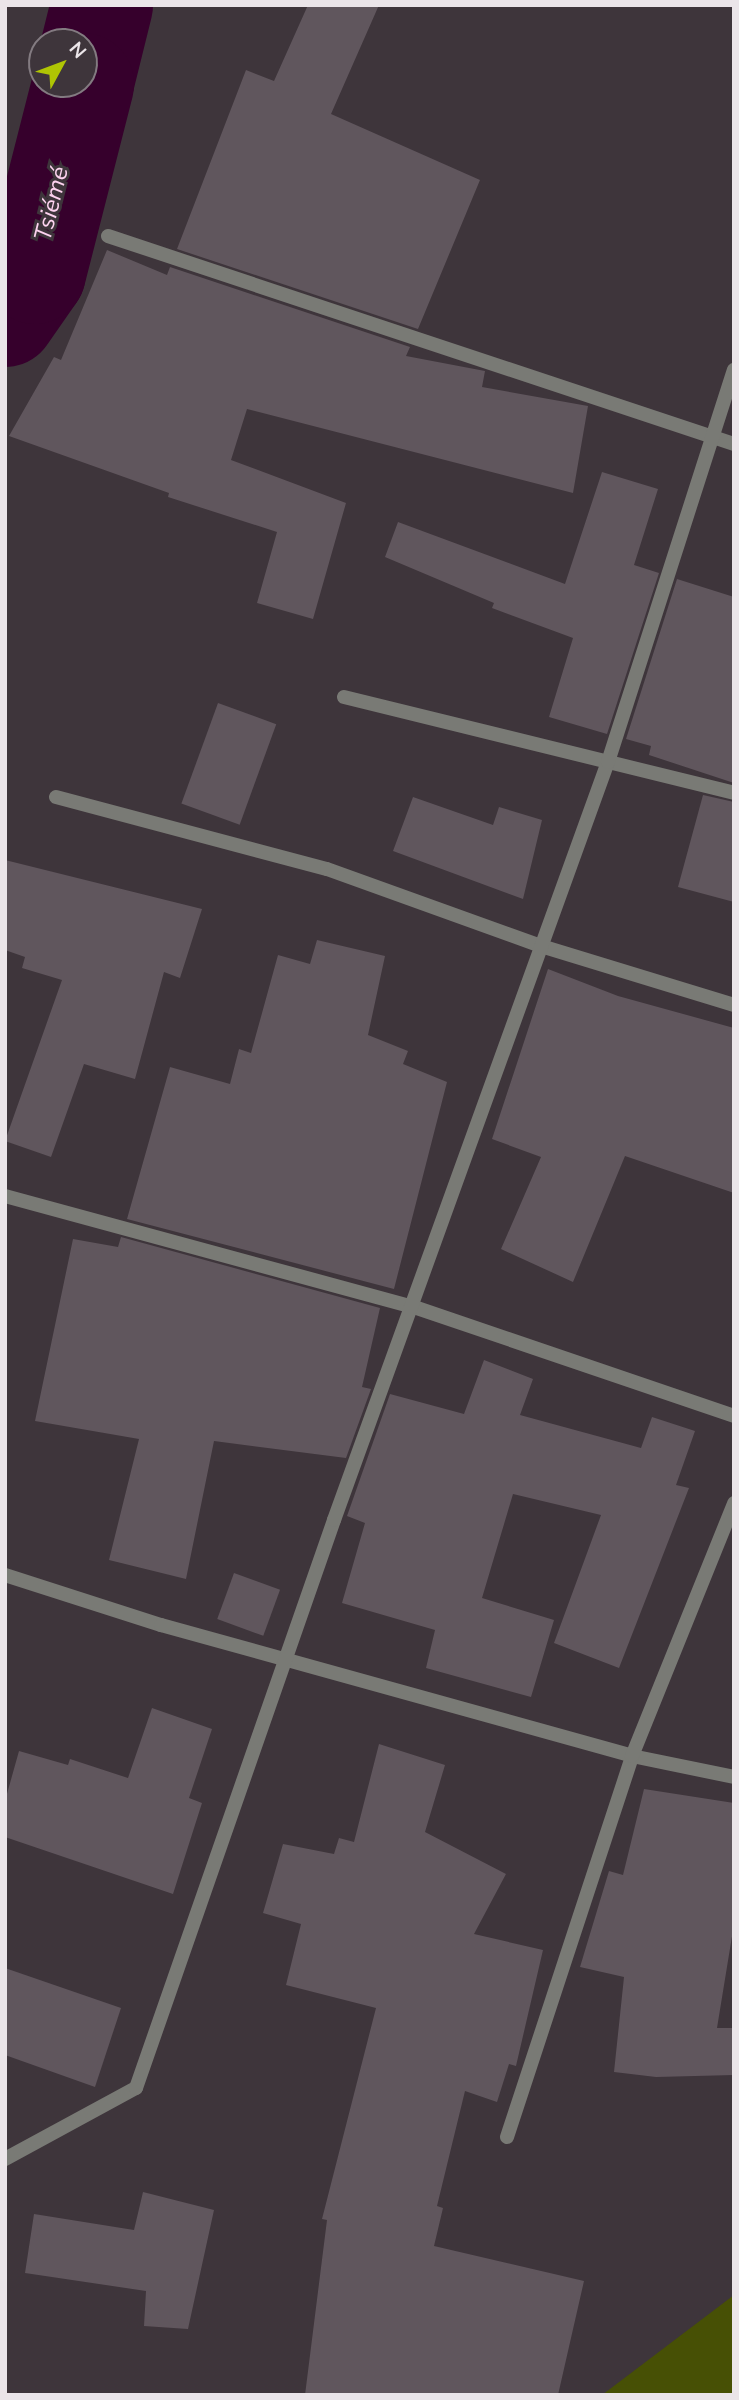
<!DOCTYPE html>
<meta charset="utf-8">
<style>
body{margin:0}
#map{position:relative;width:739px;height:2400px;overflow:hidden;background:#3e353b;font-family:"Nunito Sans",sans-serif}
div>[style]{position:absolute}
[style*='--x']{left:calc(var(--x)*1px);top:calc(var(--y)*1px);width:calc(var(--w)*1px);rotate:calc(var(--a)*1deg)}
.green>*{inset:0;background:#475005}
.river>*{height:102px;margin:-51px;padding:0 51px;transform-origin:51px;border-radius:51px;background:#36002c}
.building>*{inset:0;background:#60565d;transform-origin:0 0}
.minor>*{height:14px;margin:-7px;padding:0 7px;transform-origin:7px;border-radius:7px;background:#797a75}
span{translate:-50% -50%;white-space:nowrap;text-align:center;line-height:1.15;-webkit-text-stroke:6px #3e353b;paint-order:stroke}
.water-label{font-size:24px;color:#fed3f0;font-style:italic}
.frame{position:absolute;inset:0;border:7px solid #ebe5e9;pointer-events:none}
.north{position:absolute;left:28px;top:28px;width:70px;height:70px;box-sizing:border-box;background:#3e353b;border:2px solid #837b81;border-radius:50%;rotate:49deg;font-size:19px;font-weight:700;line-height:28px;text-align:center;color:#ebe5e9}
.north::after{content:'';display:block;margin:auto;width:24px;height:32px;background:#afc504;clip-path:polygon(50% 0,100% 100%,50% 72%,0 100%)}
</style>
<div id="map">
<div class="green">
<i style="clip-path:polygon(734px 2295px,734px 2395px,602px 2395px)"></i>
</div>
<div class="river">
<i style="--x:84;--y:78;--w:75;--a:-76.1"></i>
<i style="--x:5;--y:316;--w:52;--a:-55.1"></i>
<i style="--x:35;--y:273;--w:195;--a:-75.7"></i>
</div>
<div class="building">
<i style="clip-path:polygon(308px 5px,379px 5px,331px 114px,480px 180px,418px 329px,177px 249px,246px 70px,274px 81px)"></i>
<i style="clip-path:polygon(107px 250px,167px 275px,170px 267px,410px 347px,406px 356px,485px 371px,482px 387px,588px 406px,573px 493px,247px 409px,231px 460px,346px 503px,313px 619px,257px 603px,277px 532px,168px 497px,169px 493px,9px 436px,54px 357px,61px 360px)"></i>
<i style="clip-path:polygon(602px 472px,658px 489px,634px 565px,659px 573px,607px 734px,549px 717px,573px 638px,492px 608px,494px 603px,385px 557px,398px 522px,565px 584px)"></i>
<i style="clip-path:polygon(677px 579px,734px 597px,734px 783px,649px 755px,651px 746px,626px 739px)"></i>
<i style="left:218px;top:703px;width:62px;height:107px;rotate:20deg"></i>
<i style="clip-path:polygon(703px 795px,734px 802px,734px 902px,678px 887px)"></i>
<i style="clip-path:polygon(413px 797px,493px 825px,499px 807px,542px 820px,523px 899px,393px 851px)"></i>
<i style="clip-path:polygon(5px 860px,202px 909px,180px 978px,164px 972px,135px 1079px,84px 1064px,51px 1157px,5px 1141px,62px 980px,22px 968px,25px 957px,5px 950px)"></i>
<i style="clip-path:polygon(317px 940px,385px 956px,368px 1035px,408px 1051px,403px 1064px,447px 1082px,394px 1289px,127px 1219px,170px 1067px,230px 1084px,239px 1049px,251px 1053px,278px 955px,310px 964px)"></i>
<i style="clip-path:polygon(548px 969px,618px 996px,734px 1028px,734px 1193px,625px 1156px,573px 1282px,501px 1249px,541px 1157px,492px 1139px)"></i>
<i style="clip-path:polygon(121px 1237px,380px 1308px,362px 1387px,371px 1389px,346px 1458px,214px 1441px,186px 1579px,109px 1560px,139px 1439px,35px 1421px,73px 1239px,118px 1247px)"></i>
<i style="clip-path:polygon(484px 1360px,533px 1379px,520px 1415px,641px 1448px,652px 1417px,695px 1431px,676px 1485px,689px 1488px,619px 1668px,554px 1643px,601px 1515px,513px 1494px,482px 1598px,554px 1620px,531px 1697px,426px 1668px,435px 1630px,342px 1603px,365px 1523px,347px 1516px,390px 1394px,464px 1414px)"></i>
<i style="left:234px;top:1573px;width:49px;height:49px;rotate:20deg"></i>
<i style="clip-path:polygon(152px 1708px,212px 1729px,189px 1798px,202px 1803px,173px 1894px,5px 1837px,5px 1801px,19px 1751px,68px 1765px,70px 1759px,128px 1778px)"></i>
<i style="clip-path:polygon(379px 1744px,445px 1765px,425px 1832px,506px 1874px,474px 1934px,543px 1950px,516px 2066px,509px 2064px,497px 2102px,465px 2091px,437px 2206px,443px 2208px,434px 2246px,584px 2281px,558px 2395px,305px 2395px,327px 2220px,322px 2219px,376px 2008px,286px 1985px,301px 1924px,263px 1913px,283px 1844px,334px 1854px,339px 1838px,354px 1842px)"></i>
<i style="clip-path:polygon(644px 1789px,734px 1803px,734px 1924px,717px 2028px,734px 2028px,734px 2075px,656px 2077px,614px 2072px,624px 1977px,580px 1967px,609px 1871px,623px 1875px)"></i>
<i style="clip-path:polygon(5px 1968px,121px 2008px,95px 2087px,5px 2055px)"></i>
<i style="clip-path:polygon(143px 2192px,214px 2210px,188px 2329px,144px 2326px,146px 2291px,25px 2273px,34px 2214px,134px 2230px)"></i>
</div>
<div class="minor">
<i style="--x:108;--y:236;--w:660;--a:18.38"></i>
<i style="--x:344;--y:697;--w:402;--a:13.8"></i>
<i style="--x:56;--y:797;--w:280;--a:14.9"></i>
<i style="--x:327;--y:869;--w:227;--a:19.8"></i>
<i style="--x:541;--y:946;--w:202;--a:17"></i>
<i style="--x:5;--y:1196;--w:424;--a:15.2"></i>
<i style="--x:414;--y:1307;--w:338;--a:18.8"></i>
<i style="--x:5;--y:1575;--w:164;--a:17.8"></i>
<i style="--x:161;--y:1625;--w:489;--a:15.5"></i>
<i style="--x:632;--y:1756;--w:104;--a:11.6"></i>
<i style="--x:507;--y:2137;--w:401;--a:-71.8"></i>
<i style="--x:632;--y:1756;--w:273;--a:-68"></i>
<i style="--x:5;--y:2159;--w:149;--a:-28.5"></i>
<i style="--x:136;--y:2088;--w:602;--a:-70.78"></i>
<i style="--x:334;--y:1520;--w:806;--a:-70.13"></i>
<i style="--x:608;--y:762;--w:412;--a:-72.2"></i>
</div>
<div class="water-label">
<span style="left:52px;top:204px;rotate:-76deg">Tsiémé</span>
</div>
<div class="frame"></div>
<div class="north">N</div>
</div>
